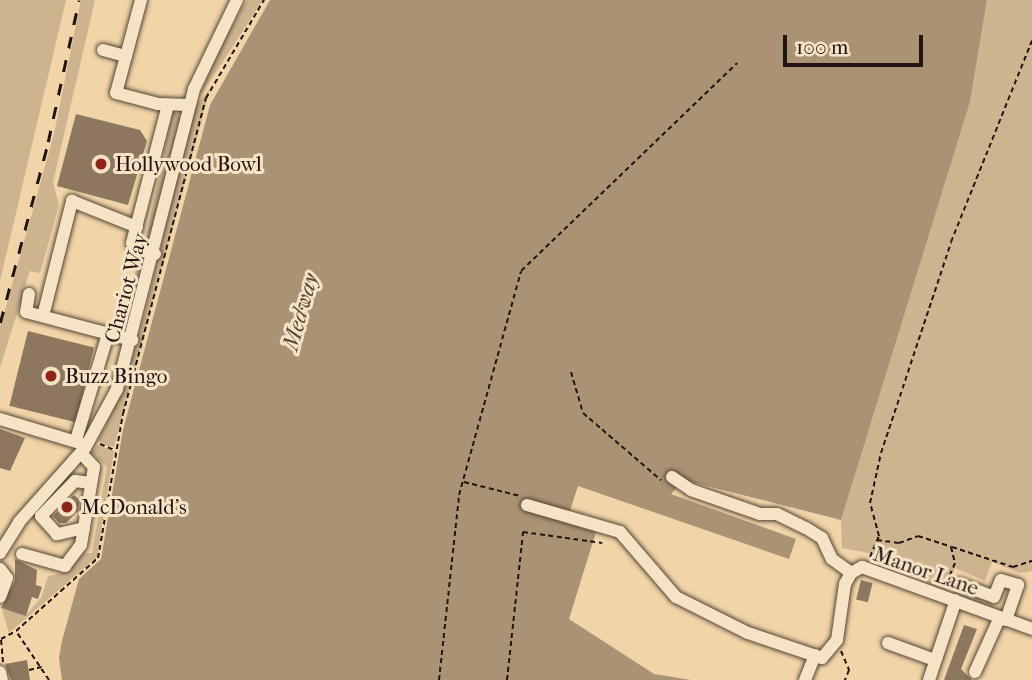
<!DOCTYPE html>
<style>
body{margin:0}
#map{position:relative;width:1032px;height:680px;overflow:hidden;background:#f1d4a7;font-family:"IM FELL French Canon",serif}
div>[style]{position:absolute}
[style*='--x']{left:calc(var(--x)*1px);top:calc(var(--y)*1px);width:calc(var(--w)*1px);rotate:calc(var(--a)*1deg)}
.green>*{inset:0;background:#ceb48e}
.water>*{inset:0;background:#aa9374}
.building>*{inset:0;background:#8d785f;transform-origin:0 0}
.path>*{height:2px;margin-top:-1px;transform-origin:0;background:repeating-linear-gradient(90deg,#211511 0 5px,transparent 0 8.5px)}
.roads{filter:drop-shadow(0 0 2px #554536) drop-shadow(0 0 2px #554536)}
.minor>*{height:12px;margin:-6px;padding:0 6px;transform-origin:6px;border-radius:6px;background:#f6e3c6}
.rail>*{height:2.5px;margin-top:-1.25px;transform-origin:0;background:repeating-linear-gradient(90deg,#211511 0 12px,transparent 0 24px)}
.dots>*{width:19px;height:19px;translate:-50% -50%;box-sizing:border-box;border:4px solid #f6e3c6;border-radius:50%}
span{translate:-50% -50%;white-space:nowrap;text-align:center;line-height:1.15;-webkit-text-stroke:6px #f6e3c6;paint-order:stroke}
.poi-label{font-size:21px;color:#211511}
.left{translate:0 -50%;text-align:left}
.street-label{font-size:21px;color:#211511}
.water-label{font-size:23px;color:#584739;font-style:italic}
.scale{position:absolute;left:783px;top:35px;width:140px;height:32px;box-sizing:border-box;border:4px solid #211511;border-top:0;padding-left:9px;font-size:21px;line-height:24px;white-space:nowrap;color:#211511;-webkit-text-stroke:5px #f6e3c6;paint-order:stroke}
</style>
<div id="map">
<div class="green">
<i style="clip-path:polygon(0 0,66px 0,0 281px)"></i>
<i style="clip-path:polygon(81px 0,95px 0,53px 182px,59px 205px,40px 273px,30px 271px,0 368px,0 328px,54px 134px)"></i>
<i style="clip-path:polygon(247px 0,263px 0,201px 95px,213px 61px)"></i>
<i style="clip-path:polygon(987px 0,1032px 0,1032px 571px,1020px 573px,992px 562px,985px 581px,955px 568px,946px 591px,886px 565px,879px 555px,842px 548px,841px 520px,970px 102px)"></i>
<i style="clip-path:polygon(210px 89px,114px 447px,107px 446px,98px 441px,122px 392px,140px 333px,195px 107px)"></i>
<i style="clip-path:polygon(173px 111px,181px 118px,152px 247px,138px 246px,139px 239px,145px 242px)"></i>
<i style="clip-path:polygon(140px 255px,146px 260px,127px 330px,120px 331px)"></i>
<i style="clip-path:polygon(98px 445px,114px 451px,97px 557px,9px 633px,2px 609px,26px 615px,41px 598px,48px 576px,62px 573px,84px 553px,92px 553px,107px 467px,91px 452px)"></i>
</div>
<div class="water">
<i style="clip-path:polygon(270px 0,987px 0,970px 102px,841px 520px,684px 480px,671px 494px,796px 539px,789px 559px,578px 486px,566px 523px,596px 532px,569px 619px,654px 674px,691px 680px,62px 680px,59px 658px,62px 641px,79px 579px,101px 559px,123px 430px,210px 105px)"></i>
</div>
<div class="building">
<i style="clip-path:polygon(76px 114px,140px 130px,147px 141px,128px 205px,57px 186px)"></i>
<i style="left:28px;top:331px;width:68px;height:77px;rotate:14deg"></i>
<i style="clip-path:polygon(0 429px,25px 438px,10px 471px,0 468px)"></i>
<i style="clip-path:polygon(74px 495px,80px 500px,78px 511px,66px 523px,59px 523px,53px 516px)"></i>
<i style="clip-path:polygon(15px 559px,37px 570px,36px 585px,42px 587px,38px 599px,32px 597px,26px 616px,1px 608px,15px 581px)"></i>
<i style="left:861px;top:580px;width:12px;height:20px;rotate:14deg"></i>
<i style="clip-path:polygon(964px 625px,977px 629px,961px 669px,972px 680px,944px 680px)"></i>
<i style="clip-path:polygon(27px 660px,30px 680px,11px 680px,5px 664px)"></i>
</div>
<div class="path">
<i style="--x:571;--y:372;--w:43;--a:73.7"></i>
<i style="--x:583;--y:413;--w:103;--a:40.7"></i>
<i style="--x:100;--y:444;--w:15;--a:23"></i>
<i style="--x:464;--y:482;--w:58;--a:14"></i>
<i style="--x:877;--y:540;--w:22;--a:8"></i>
<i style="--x:899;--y:543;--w:20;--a:-20"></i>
<i style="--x:918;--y:536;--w:35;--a:18"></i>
<i style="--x:951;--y:547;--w:16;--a:76"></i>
<i style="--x:955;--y:563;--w:26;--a:113"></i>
<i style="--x:952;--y:547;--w:64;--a:18.2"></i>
<i style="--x:1013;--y:567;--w:20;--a:-18"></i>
<i style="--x:870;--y:557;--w:23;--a:-67"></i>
<i style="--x:879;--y:536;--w:34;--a:-105"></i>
<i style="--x:870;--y:503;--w:51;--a:-77.6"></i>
<i style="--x:881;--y:453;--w:222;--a:-71.6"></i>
<i style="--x:951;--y:242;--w:217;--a:-68.1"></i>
<i style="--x:841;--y:651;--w:21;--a:67"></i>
<i style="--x:849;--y:670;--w:11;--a:112"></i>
<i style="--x:3;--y:662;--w:23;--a:-95"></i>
<i style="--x:1;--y:639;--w:17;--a:-28"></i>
<i style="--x:29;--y:670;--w:13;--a:-13"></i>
<i style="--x:49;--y:680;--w:59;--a:-124"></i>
<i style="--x:16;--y:631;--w:110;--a:-41.7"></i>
<i style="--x:98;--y:558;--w:146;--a:-80.2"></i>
<i style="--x:123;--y:414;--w:327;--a:-75.3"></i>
<i style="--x:206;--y:98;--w:114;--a:-59.4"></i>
<i style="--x:439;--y:680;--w:186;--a:-83.8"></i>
<i style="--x:459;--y:495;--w:232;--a:-74.5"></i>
<i style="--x:521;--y:271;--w:300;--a:-43.9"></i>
<i style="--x:507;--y:680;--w:149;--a:-83.8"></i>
<i style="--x:523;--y:532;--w:80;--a:7.9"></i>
</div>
<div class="roads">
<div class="minor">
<i style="--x:141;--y:0;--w:96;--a:105"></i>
<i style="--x:116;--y:93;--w:43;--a:14.7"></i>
<i style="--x:158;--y:104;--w:31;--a:2"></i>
<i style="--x:103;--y:50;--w:24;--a:15"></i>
<i style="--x:155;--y:254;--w:17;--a:-167"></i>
<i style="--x:138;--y:250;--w:9;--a:-131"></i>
<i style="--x:132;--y:243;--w:143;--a:-75.4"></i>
<i style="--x:29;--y:294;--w:18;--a:99"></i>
<i style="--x:26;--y:312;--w:110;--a:14.8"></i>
<i style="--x:43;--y:316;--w:119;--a:-75.8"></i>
<i style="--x:72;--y:201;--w:70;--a:21.8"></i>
<i style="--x:0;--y:419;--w:84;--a:16.7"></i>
<i style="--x:76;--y:440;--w:111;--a:-73.2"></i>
<i style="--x:672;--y:477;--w:23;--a:34"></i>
<i style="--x:691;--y:490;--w:73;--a:19.2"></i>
<i style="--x:760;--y:514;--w:17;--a:0"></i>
<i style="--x:777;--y:514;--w:32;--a:26"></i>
<i style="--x:806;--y:528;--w:19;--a:32"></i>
<i style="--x:822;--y:538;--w:23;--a:65"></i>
<i style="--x:832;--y:559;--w:24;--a:36"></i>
<i style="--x:527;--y:505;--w:97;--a:16.2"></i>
<i style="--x:620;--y:532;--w:86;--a:49.3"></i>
<i style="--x:676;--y:597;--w:80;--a:26.6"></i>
<i style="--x:748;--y:633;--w:78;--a:18.7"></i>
<i style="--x:822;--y:658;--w:23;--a:-50"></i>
<i style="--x:837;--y:640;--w:57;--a:-81.9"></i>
<i style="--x:845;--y:584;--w:13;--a:-61"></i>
<i style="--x:851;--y:573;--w:13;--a:-29"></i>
<i style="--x:862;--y:567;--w:181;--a:20"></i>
<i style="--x:84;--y:528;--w:28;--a:167"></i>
<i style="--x:57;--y:534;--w:24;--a:-132"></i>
<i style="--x:41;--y:516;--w:49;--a:-45.8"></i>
<i style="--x:75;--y:481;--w:16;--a:7"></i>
<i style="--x:0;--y:553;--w:36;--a:-58"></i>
<i style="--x:19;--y:522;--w:99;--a:-48.3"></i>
<i style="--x:85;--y:448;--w:67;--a:-61.5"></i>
<i style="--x:117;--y:389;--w:310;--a:-75.6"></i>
<i style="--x:194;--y:89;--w:99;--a:-64.2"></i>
<i style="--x:22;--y:554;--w:45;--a:15.6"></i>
<i style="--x:65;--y:566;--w:26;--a:-53"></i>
<i style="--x:81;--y:545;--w:79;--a:-80.5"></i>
<i style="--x:94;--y:467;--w:19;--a:-133"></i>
<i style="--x:0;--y:569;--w:11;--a:52"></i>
<i style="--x:7;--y:578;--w:20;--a:110"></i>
<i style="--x:959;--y:584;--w:37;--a:20"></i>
<i style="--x:994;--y:597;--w:18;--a:-68"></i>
<i style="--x:1001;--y:580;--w:18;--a:16"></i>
<i style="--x:1018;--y:585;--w:37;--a:109"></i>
<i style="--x:888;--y:643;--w:50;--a:19.9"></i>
<i style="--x:0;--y:672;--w:8;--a:76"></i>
<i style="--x:975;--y:672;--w:60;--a:-65.6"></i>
<i style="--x:805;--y:680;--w:27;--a:-68"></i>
<i style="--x:929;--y:680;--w:84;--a:-71.4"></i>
</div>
</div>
<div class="rail">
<i style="--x:0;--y:323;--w:187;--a:-75.1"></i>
<i style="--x:48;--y:142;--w:145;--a:-77.7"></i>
</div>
<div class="dots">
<i style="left:101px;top:164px;background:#8f2418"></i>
<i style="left:51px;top:376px;background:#8f2418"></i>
<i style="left:67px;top:507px;background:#8f2418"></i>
</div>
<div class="poi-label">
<span class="left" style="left:115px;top:164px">Hollywood Bowl</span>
<span class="left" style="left:65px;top:376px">Buzz Bingo</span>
<span class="left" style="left:81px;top:507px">McDonald's</span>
</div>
<div class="street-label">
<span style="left:126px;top:288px;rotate:-75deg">Chariot Way</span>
<span style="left:926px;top:571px;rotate:19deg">Manor Lane</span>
</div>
<div class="water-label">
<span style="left:301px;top:312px;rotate:-74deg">Medway</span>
</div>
<div class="scale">100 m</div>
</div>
